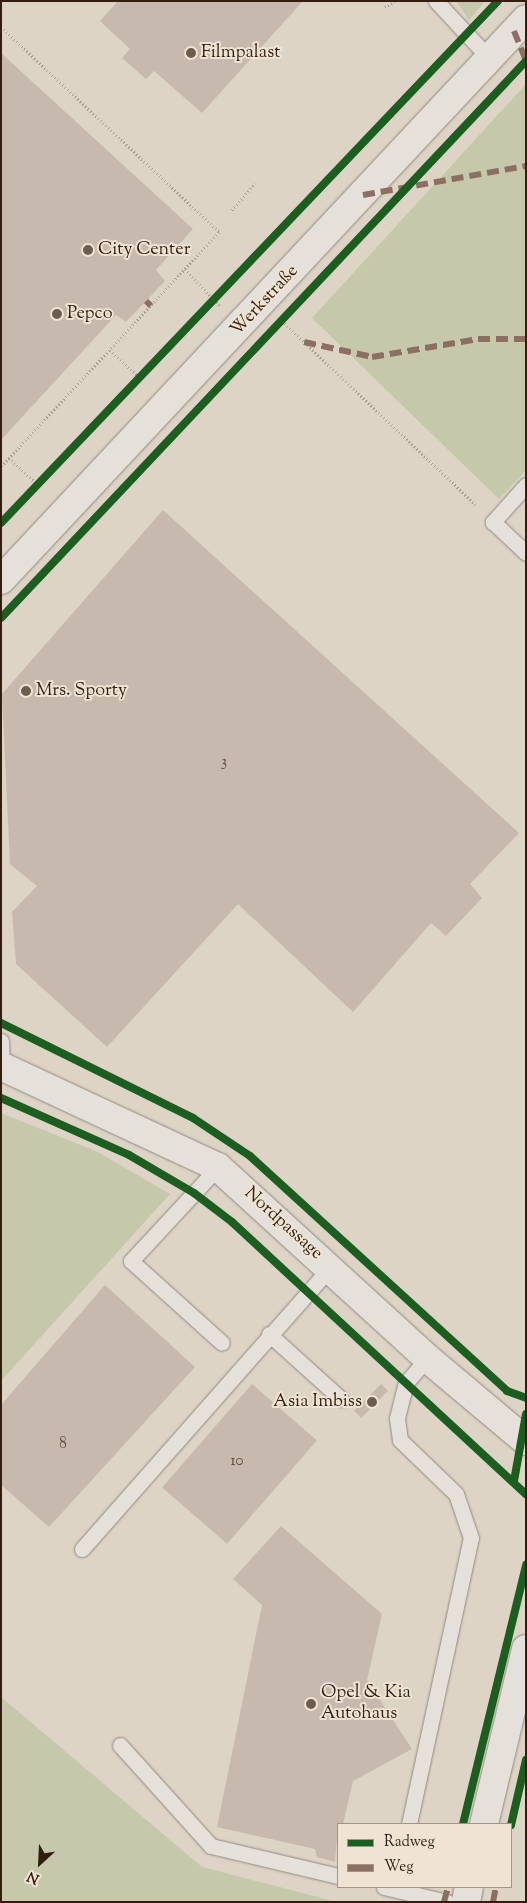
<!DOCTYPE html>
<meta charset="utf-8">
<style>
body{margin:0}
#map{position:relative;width:527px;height:1903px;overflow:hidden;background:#ddd4c6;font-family:"Sorts Mill Goudy",serif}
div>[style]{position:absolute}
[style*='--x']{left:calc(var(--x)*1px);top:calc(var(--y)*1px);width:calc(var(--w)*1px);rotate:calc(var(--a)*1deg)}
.green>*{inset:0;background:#c5c8aa}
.building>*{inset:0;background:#c8b9af;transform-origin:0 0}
.path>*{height:3px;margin-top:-1.5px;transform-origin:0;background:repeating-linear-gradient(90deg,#a49e97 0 1px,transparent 0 3.5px)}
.roads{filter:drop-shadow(0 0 1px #928980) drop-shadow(0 0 1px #928980)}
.service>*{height:15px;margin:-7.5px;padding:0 7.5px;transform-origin:7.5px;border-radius:7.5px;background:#e5e0da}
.minor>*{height:28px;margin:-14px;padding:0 14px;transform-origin:14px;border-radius:14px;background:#e5e0da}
.tertiary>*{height:28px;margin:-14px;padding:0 14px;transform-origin:14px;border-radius:14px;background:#e5e0da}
.quiet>*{height:6px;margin-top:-3px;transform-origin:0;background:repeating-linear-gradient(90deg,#8d6e63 0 12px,transparent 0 18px)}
.cycleway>*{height:8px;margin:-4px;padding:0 4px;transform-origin:4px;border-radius:4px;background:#1b5e20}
.dots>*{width:14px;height:14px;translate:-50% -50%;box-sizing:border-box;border:2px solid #efe4d4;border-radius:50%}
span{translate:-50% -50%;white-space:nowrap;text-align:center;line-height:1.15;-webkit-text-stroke:4px #efe4d4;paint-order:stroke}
.number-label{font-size:15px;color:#584436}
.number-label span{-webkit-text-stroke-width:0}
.poi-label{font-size:18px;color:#331d0e}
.left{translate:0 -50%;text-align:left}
.right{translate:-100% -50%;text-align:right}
.street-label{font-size:18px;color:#331d0e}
.frame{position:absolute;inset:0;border:2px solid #331d0e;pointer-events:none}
.legend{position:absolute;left:337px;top:1823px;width:175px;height:65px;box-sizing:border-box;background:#efe4d4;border:1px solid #a49485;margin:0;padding:6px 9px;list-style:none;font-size:15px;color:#331d0e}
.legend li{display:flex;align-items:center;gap:10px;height:25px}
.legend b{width:25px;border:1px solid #a49485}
.north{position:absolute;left:15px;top:1838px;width:50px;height:50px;-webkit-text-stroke:4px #efe4d4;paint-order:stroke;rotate:205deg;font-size:14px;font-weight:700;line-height:20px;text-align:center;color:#331d0e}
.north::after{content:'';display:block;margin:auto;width:18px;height:22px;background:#331d0e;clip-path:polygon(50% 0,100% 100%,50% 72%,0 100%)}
</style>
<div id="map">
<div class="green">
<i style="clip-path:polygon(456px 1px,485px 1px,469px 20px)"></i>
<i style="clip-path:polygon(526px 84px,526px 470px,499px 499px,312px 318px)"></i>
<i style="clip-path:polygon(1px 1113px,98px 1152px,170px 1194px,1px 1381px)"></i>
<i style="clip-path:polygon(1px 1697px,202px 1867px,337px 1902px,1px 1902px)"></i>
</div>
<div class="building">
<i style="clip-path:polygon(118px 1px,303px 1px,202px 113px,154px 71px,146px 79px,122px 58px,130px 49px,100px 21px)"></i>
<i style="clip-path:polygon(1px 53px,193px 229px,156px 270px,165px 281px,126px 322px,116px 315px,1px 440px)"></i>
<i style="clip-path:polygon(163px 510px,519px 833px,470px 884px,482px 898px,446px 936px,431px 923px,353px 1012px,238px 904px,107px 1047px,16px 964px,12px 912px,37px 886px,10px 864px,2px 694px)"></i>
<i style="clip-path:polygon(105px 1285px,195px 1367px,49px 1527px,1px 1485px,1px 1405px)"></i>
<i style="left:252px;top:1384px;width:86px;height:137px;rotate:41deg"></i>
<i style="left:381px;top:1384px;width:10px;height:38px;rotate:45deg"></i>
<i style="clip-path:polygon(281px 1526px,382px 1614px,367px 1680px,412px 1749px,353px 1781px,343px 1824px,338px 1824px,335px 1862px,317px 1857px,315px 1849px,217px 1827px,262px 1605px,233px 1579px)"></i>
</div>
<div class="path">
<i style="--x:385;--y:7;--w:12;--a:-31"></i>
<i style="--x:1;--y:27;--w:299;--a:43.2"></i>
<i style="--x:219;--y:232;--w:321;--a:132.9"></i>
<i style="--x:232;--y:210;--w:35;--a:-49"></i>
<i style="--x:185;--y:269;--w:50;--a:46.6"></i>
<i style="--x:282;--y:321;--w:269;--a:43.5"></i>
<i style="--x:110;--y:350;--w:42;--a:43.1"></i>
<i style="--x:9;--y:458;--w:40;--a:43"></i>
</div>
<div class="roads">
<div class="service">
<i style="--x:436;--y:1;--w:78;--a:47.1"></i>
<i style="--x:526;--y:485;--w:50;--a:131.7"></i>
<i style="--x:493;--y:522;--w:45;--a:43.2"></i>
<i style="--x:1;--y:1041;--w:25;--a:88"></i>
<i style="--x:218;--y:1167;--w:128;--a:132.8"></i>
<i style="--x:131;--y:1261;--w:122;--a:42"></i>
<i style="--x:269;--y:1334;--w:97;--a:42.1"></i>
<i style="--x:82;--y:1549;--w:376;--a:-48.6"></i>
<i style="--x:120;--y:1745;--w:136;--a:48"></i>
<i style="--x:211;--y:1846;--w:130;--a:13.3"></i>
<i style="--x:409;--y:1824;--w:293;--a:-77.8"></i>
<i style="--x:471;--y:1538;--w:46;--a:-108.8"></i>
<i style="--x:456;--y:1494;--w:78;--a:-136"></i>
<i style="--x:400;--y:1440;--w:22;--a:-98"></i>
<i style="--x:397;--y:1418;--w:36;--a:-76"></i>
<i style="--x:406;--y:1383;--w:33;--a:-50"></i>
<i style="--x:384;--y:1887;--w:65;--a:13.4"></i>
</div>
<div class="minor">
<i style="--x:1;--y:1066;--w:239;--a:25"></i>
<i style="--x:218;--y:1167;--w:283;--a:42.4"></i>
<i style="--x:427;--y:1358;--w:129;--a:40"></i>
<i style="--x:484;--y:1824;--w:180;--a:-76.5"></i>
<i style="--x:466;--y:1902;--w:15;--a:-79"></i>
</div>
<div class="tertiary">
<i style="--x:1;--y:580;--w:768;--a:-46.9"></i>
</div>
</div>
<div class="quiet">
<i style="--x:514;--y:31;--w:31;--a:68"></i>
<i style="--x:363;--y:195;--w:166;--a:-10.1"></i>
<i style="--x:146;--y:301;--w:7;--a:45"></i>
<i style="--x:304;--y:342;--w:70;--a:12.4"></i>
<i style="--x:372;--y:357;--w:108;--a:-9.6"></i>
<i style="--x:478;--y:339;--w:48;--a:0"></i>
<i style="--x:444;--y:1902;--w:16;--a:-75"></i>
<i style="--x:493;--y:1902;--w:15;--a:-79"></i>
</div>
<div class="cycleway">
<i style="--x:1;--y:523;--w:721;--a:-46.41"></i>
<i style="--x:1;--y:618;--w:765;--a:-46.69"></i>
<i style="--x:1;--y:1023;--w:214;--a:26.3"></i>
<i style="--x:193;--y:1118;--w:69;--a:33.7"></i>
<i style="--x:250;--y:1156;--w:348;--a:42.4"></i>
<i style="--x:507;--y:1391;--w:20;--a:20"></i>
<i style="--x:1;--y:1098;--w:140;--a:24"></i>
<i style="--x:129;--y:1155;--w:75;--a:30.3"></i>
<i style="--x:194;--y:1193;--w:48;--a:37.3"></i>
<i style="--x:232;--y:1222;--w:401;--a:42.8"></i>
<i style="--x:514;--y:1481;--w:68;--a:-79.8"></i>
<i style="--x:463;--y:1824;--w:267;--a:-76.3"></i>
<i style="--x:511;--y:1825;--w:67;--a:-77"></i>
</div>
<div class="dots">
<i style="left:191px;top:53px;background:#6e5d4e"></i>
<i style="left:88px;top:250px;background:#6e5d4e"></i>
<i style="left:57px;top:314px;background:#6e5d4e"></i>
<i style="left:26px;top:691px;background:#6e5d4e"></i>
<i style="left:372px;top:1402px;background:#6e5d4e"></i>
<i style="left:311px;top:1704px;background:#6e5d4e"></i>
</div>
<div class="number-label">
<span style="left:224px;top:763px">3</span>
<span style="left:63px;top:1445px">8</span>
<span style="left:237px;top:1462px">10</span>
</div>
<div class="poi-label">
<span class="left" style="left:201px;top:53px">Filmpalast</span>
<span class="left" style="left:98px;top:250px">City Center</span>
<span class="left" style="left:67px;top:314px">Pepco</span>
<span class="left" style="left:36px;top:691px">Mrs. Sporty</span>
<span class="right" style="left:362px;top:1402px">Asia Imbiss</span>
<span class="left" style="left:321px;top:1704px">Opel &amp; Kia<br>Autohaus</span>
</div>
<div class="street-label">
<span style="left:265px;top:301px;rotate:-47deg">Werkstraße</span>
<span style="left:283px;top:1224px;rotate:42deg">Nordpassage</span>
</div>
<div class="frame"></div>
<ul class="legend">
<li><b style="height:6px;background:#1b5e20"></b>Radweg</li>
<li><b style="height:6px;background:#8d6e63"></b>Weg</li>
</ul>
<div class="north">N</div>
</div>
